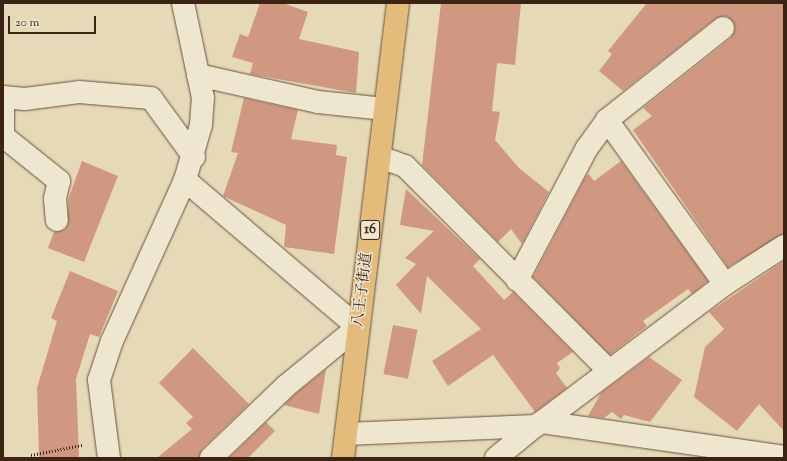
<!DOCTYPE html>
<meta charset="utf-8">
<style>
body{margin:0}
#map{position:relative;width:787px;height:461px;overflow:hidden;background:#e6d9b7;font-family:"Sorts Mill Goudy","Noto Serif JP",serif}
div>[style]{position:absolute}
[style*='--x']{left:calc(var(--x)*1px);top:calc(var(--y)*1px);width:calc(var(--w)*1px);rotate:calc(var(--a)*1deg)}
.building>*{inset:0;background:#d19881;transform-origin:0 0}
.path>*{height:2.5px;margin-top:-1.25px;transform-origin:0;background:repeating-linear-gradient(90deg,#3c2415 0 1px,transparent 0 3px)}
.roads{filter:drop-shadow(0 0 1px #66513e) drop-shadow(0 0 1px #66513e)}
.minor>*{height:22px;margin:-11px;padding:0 11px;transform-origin:11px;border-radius:11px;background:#efe6d0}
.highway>*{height:22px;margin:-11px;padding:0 11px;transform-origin:11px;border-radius:11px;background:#e3bc7c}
span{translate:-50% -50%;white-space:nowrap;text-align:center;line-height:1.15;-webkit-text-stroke:3px #efe6d0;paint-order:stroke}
.shield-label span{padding:1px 3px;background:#efe6d0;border:1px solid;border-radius:3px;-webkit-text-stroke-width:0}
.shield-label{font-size:14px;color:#3c2415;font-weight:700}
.street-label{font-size:15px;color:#3c2415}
.frame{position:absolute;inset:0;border:4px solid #3c2415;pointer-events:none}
.scale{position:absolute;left:8px;top:16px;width:88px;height:18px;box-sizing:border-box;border:2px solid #3c2415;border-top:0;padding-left:5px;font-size:12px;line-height:14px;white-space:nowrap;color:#3c2415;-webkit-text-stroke:3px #efe6d0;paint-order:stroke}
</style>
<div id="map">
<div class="building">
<i style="clip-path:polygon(260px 3px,283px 3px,308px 12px,299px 39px,359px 52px,356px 93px,250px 74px,253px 63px,232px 57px,240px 34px,248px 37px)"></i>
<i style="clip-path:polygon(441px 3px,521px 3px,515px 65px,497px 63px,492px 111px,500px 112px,495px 140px,519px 168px,549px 192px,522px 244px,511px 229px,498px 242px,422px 165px)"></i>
<i style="clip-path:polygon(647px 3px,784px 3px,784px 234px,728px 267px,633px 130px,652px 116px,643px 108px,731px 38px,735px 26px,727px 16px,716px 18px,623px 91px,599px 71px,612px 54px,608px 51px)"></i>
<i style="clip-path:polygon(244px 98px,298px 110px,291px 139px,337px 145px,336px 155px,347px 157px,334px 254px,284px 247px,286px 225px,223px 196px,238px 153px,231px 152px)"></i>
<i style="clip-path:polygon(82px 161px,118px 176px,84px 262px,48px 248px,54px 232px,64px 230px,68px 225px,68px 200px)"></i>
<i style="clip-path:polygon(621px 161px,708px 281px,692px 294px,688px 289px,643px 321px,647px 326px,610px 355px,533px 277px,586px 176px,589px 174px,594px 181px)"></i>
<i style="clip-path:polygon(406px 189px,480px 259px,473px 266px,504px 300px,513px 292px,573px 352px,557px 363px,560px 368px,556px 373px,567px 388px,535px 412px,493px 355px,448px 386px,432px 361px,481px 329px,427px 276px,421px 314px,396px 285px,416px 264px,405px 258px,434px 231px,400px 225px)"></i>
<i style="clip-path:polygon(784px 261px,784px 431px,759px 404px,737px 431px,694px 397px,705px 347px,724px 329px,709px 312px)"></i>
<i style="clip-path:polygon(70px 271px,118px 291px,99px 337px,90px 334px,76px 379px,79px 458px,39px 458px,37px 388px,57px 321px,51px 318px)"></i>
<i style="left:393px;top:325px;width:25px;height:50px;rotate:11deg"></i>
<i style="clip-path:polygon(193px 348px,249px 404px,202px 449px,199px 458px,157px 458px,192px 429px,186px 423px,193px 417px,159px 383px)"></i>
<i style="clip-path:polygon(649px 357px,682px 380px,650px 422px,624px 415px,621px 419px,612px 412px,604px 418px,588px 416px,601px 393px)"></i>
<i style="clip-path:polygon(326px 369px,319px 414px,284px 405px,294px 395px)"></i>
<i style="clip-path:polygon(266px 422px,275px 431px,248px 458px,229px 458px)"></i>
</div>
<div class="path">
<i style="--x:31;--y:455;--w:52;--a:-11.1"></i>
</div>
<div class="roads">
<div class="minor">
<i style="--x:198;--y:75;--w:123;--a:12.7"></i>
<i style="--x:318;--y:102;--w:67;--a:6"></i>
<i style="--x:3;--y:97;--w:22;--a:5"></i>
<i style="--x:25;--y:99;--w:54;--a:-7.4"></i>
<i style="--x:79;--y:92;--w:72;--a:4.8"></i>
<i style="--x:151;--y:98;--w:73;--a:53.9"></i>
<i style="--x:607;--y:120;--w:202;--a:54.3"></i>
<i style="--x:3;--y:130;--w:33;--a:-90"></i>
<i style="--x:3;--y:136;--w:72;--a:38.8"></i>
<i style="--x:59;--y:181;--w:18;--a:103"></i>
<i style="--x:55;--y:199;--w:21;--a:85"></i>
<i style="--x:380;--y:157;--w:27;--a:20"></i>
<i style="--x:405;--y:166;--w:289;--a:45.1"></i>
<i style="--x:185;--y:180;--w:227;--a:40.4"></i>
<i style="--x:358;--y:327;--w:93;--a:140.7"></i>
<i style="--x:286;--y:386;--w:104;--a:136.2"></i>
<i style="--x:517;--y:280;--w:149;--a:-62.1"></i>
<i style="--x:587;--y:148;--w:34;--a:-54"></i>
<i style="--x:607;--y:120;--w:148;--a:-38.4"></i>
<i style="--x:542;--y:422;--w:229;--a:-37"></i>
<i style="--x:725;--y:284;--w:70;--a:-32.8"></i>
<i style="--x:346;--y:434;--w:189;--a:-2.4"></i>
<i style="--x:535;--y:426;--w:8;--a:-30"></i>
<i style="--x:542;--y:422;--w:245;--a:8.2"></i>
<i style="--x:109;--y:458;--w:79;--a:-97.3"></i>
<i style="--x:99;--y:380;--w:41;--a:-71.6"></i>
<i style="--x:112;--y:341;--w:177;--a:-65.6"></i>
<i style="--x:185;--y:180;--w:57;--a:-73.8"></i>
<i style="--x:201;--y:125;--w:27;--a:-86"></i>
<i style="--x:203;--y:98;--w:97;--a:-101.9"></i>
<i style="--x:496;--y:458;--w:50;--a:-39.4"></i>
</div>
<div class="highway">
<i style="--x:343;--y:458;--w:458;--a:-83.1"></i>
</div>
</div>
<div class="shield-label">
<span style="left:370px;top:230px">16</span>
</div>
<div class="street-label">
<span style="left:363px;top:290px;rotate:-83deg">八王子街道</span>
</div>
<div class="frame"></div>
<div class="scale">20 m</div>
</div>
